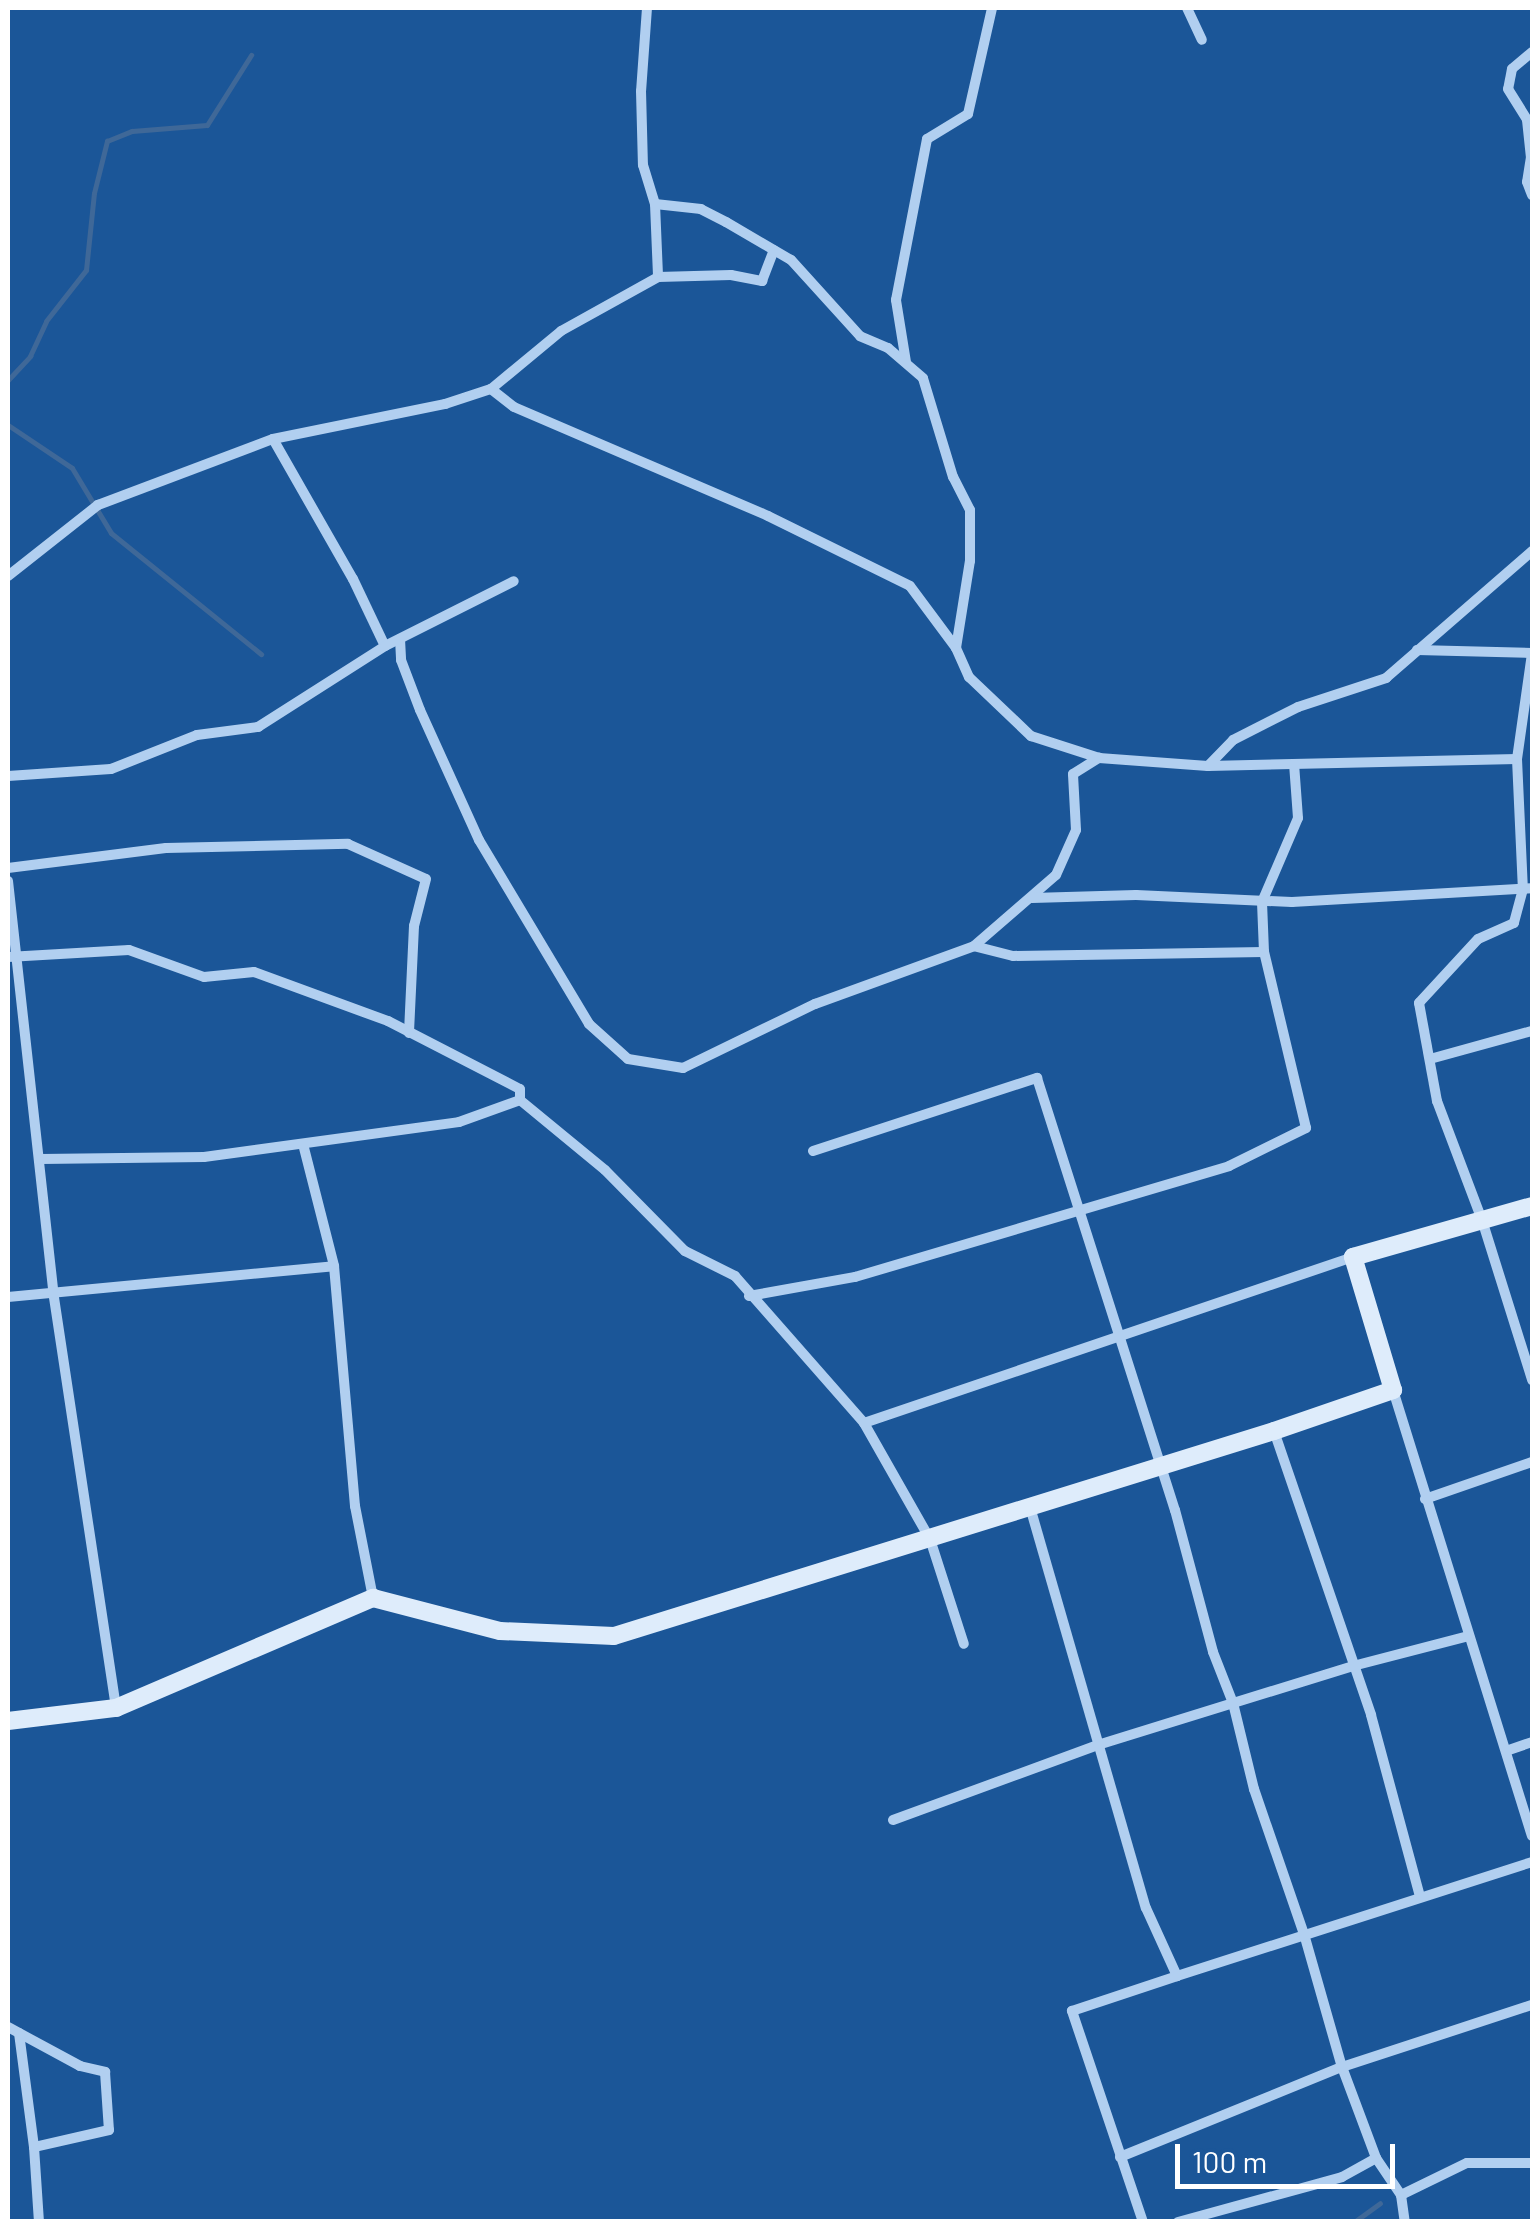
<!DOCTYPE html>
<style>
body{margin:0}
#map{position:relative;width:1540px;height:2229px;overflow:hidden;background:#1b5698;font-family:Barlow,sans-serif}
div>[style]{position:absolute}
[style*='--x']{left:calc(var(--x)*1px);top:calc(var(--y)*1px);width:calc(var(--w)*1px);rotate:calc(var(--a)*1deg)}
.stream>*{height:5px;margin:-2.5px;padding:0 2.5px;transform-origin:2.5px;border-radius:2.5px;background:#3f6898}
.street>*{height:10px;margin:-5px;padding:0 5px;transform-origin:5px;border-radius:5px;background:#b1cff0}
.secondary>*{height:18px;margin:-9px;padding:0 9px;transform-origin:9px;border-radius:9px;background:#deecfb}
span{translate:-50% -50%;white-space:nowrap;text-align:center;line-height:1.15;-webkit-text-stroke:10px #1b5698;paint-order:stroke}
.frame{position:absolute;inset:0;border:10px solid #fff;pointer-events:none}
.scale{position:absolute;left:1175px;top:2144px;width:220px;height:45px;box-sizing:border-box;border:5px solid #fff;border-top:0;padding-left:12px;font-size:30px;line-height:35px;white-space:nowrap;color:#fff;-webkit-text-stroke:8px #1b5698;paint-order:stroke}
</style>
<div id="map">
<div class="stream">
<i style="--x:8;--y:380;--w:33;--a:-47"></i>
<i style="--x:30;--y:356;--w:38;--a:-65"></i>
<i style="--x:46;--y:321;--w:65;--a:-51.9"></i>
<i style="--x:86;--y:270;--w:77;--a:-84.1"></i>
<i style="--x:94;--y:193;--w:54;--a:-76"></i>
<i style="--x:107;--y:141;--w:27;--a:-22"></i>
<i style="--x:132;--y:131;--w:75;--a:-4.6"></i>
<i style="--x:207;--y:125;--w:83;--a:-57.8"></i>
<i style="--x:8;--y:425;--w:77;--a:33.9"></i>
<i style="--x:72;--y:468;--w:76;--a:59"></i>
<i style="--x:111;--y:533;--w:193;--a:38.9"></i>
<i style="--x:1354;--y:2222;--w:32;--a:-36"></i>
</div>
<div class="street">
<i style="--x:647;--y:8;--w:83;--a:94.1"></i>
<i style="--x:641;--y:91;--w:74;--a:88.5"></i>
<i style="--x:643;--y:165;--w:41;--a:72.9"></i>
<i style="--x:1187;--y:8;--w:35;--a:65"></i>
<i style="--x:1532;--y:52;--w:26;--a:140"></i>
<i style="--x:1512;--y:69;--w:20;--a:101"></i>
<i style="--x:1508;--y:89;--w:36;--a:58"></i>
<i style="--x:1527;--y:120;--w:37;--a:84"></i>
<i style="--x:1531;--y:157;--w:25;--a:99"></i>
<i style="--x:1527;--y:182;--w:14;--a:69"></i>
<i style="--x:906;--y:362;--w:63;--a:-99.2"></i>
<i style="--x:896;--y:300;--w:164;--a:-79.1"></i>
<i style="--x:927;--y:139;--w:48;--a:-31.4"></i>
<i style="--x:968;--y:114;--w:109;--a:-77.2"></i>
<i style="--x:491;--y:389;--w:29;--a:38"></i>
<i style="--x:514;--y:407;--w:276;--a:23.2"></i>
<i style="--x:768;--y:516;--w:158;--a:26.2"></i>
<i style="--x:910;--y:586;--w:77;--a:53.4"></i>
<i style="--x:956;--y:648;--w:88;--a:-80.9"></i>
<i style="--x:970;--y:561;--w:51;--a:-90"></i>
<i style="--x:970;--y:510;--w:37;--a:-117"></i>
<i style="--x:953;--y:477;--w:103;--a:-106.9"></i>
<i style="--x:923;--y:378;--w:46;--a:-139.4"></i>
<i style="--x:888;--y:348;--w:30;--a:-157"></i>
<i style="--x:860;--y:336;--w:103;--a:-132.2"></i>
<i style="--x:791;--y:260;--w:75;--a:-149.7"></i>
<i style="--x:726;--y:222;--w:28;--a:-153"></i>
<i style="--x:701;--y:209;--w:46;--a:-173.8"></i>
<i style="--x:655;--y:204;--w:73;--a:87.6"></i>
<i style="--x:658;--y:277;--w:73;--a:-1.6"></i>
<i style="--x:731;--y:275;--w:32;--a:11"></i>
<i style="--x:762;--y:281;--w:33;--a:-69"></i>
<i style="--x:273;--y:439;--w:176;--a:-11.5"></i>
<i style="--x:445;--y:404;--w:48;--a:-18.1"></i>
<i style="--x:491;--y:389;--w:91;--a:-39.6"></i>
<i style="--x:561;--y:331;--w:111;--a:-29.1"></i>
<i style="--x:8;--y:576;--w:115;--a:-38.3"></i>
<i style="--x:98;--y:505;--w:187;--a:-20.7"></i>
<i style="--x:273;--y:439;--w:161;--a:60.3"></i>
<i style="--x:353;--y:579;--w:74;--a:64.5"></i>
<i style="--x:400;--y:639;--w:21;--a:87"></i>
<i style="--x:401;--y:660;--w:53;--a:69.2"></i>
<i style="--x:420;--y:710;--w:143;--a:65.6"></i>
<i style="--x:479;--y:840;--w:214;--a:59.1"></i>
<i style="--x:589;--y:1024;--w:52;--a:41.9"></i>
<i style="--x:628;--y:1059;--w:56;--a:9.3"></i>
<i style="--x:683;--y:1068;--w:147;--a:-25.9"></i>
<i style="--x:815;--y:1004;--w:169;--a:-20"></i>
<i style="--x:974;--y:946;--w:108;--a:-40.9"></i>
<i style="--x:1056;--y:875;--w:49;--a:-66"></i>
<i style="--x:1076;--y:830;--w:56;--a:-93.1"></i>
<i style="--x:1073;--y:774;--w:31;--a:-32"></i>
<i style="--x:956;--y:648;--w:32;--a:66"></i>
<i style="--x:969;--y:677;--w:86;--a:43.6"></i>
<i style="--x:1031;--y:736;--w:71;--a:17.9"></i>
<i style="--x:1099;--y:758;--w:109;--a:4.2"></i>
<i style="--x:1208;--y:766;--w:309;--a:-1.3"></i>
<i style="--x:1517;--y:759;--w:107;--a:-81.9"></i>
<i style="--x:1417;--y:650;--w:115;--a:1.5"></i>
<i style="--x:1517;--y:759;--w:130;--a:87.4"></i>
<i style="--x:1523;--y:889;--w:35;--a:105"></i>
<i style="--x:1514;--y:923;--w:39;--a:156"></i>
<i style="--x:1478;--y:939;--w:87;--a:132.7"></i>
<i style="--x:1419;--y:1003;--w:100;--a:79.6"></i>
<i style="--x:1437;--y:1101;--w:127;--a:69.3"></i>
<i style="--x:1482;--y:1220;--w:168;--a:72.6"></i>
<i style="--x:1208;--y:766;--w:36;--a:-46"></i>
<i style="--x:1233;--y:740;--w:73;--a:-26.9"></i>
<i style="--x:1298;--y:707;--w:93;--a:-18.2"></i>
<i style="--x:1386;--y:678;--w:194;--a:-41"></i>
<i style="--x:8;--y:776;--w:103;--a:-3.9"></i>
<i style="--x:111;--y:769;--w:92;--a:-21.6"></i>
<i style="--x:197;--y:735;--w:62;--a:-7.5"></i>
<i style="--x:258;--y:727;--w:151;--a:-32.5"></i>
<i style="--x:385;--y:646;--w:144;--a:-26.7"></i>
<i style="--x:8;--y:868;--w:159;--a:-7.2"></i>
<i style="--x:166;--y:848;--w:182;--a:-1.3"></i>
<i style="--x:348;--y:844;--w:85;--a:24.2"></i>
<i style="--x:426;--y:879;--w:49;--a:104.3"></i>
<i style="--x:414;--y:926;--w:107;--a:92.7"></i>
<i style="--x:8;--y:881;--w:412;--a:83.7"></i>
<i style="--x:53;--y:1291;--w:422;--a:81.4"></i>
<i style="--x:1032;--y:898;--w:104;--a:-1.7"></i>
<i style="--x:1136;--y:895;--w:156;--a:2.6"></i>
<i style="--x:1292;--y:902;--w:240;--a:-3.3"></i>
<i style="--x:1264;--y:952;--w:50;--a:-92.3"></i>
<i style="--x:1262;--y:902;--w:91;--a:-66.8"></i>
<i style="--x:1298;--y:818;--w:54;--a:-94.2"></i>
<i style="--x:8;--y:957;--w:121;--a:-3.3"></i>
<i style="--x:129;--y:950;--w:80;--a:19.8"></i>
<i style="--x:204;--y:977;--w:50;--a:-5.7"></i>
<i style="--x:254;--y:972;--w:143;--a:20.1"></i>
<i style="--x:388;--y:1021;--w:148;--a:27.3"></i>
<i style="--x:520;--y:1089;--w:11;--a:90"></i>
<i style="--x:520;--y:1100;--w:110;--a:39.5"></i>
<i style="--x:605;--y:1170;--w:114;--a:45.4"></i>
<i style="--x:685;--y:1251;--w:56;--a:26.6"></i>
<i style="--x:735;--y:1276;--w:196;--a:48.7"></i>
<i style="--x:864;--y:1423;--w:133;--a:60.4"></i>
<i style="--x:930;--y:1539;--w:110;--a:72.1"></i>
<i style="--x:1430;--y:1059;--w:106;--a:-15.4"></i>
<i style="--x:303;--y:1144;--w:126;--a:75.7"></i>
<i style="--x:334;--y:1266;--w:241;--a:85"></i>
<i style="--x:355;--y:1506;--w:94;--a:78.9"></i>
<i style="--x:813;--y:1151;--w:236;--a:-18.1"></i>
<i style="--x:1037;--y:1078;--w:454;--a:72.3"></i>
<i style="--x:1175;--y:1510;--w:147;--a:75"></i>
<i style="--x:1213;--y:1652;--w:55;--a:68.6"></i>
<i style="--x:1233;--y:1703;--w:89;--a:76.3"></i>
<i style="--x:1254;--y:1789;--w:153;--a:71"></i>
<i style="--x:1304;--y:1934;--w:138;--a:74.1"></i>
<i style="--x:1342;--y:2067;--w:97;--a:69.5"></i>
<i style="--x:1376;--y:2158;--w:45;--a:56"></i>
<i style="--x:1401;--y:2195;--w:27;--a:82"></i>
<i style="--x:41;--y:1159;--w:163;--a:-0.7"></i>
<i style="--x:204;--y:1157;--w:257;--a:-7.8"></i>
<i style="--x:459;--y:1122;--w:65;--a:-19.8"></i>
<i style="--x:749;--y:1296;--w:108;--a:-10.2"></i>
<i style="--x:855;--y:1277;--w:390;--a:-16.5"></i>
<i style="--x:1229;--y:1166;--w:86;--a:-26.3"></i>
<i style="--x:1306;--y:1128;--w:181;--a:-103.4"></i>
<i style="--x:1264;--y:952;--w:251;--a:179.1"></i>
<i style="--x:1013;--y:956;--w:40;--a:-165.6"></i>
<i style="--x:8;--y:1297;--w:327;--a:-5.4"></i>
<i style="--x:1393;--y:1390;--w:467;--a:72.7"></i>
<i style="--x:864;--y:1423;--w:516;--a:-18.75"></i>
<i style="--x:1274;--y:1431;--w:300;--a:71.1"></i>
<i style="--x:1371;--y:1715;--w:188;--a:74.9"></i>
<i style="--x:1425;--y:1499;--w:113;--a:-19.1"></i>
<i style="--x:1030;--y:1507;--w:417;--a:73.9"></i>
<i style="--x:1146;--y:1908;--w:75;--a:65.5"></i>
<i style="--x:1177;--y:1976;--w:373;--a:-17.8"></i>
<i style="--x:1506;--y:1751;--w:28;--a:-19"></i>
<i style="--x:893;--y:1820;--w:221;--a:-20.1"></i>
<i style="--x:1101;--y:1744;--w:264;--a:-17.2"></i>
<i style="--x:1353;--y:1666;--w:120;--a:-14.5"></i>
<i style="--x:8;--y:2027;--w:82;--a:28.4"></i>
<i style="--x:80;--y:2066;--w:26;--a:13"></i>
<i style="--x:105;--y:2072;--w:58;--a:86.1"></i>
<i style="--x:109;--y:2130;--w:77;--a:167.2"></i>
<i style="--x:34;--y:2147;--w:75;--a:86.2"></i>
<i style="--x:19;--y:2033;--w:115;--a:82.5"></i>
<i style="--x:1120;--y:2157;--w:240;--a:-22.1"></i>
<i style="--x:1342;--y:2067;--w:200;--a:-18.1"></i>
<i style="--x:1401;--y:2195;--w:73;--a:-25.9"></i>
<i style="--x:1467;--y:2163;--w:65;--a:0"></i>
<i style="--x:1143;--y:2222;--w:223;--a:-108.6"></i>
<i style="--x:1072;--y:2011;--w:111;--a:-18.4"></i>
<i style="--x:1178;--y:2222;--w:170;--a:-15.3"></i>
<i style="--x:1342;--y:2177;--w:39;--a:-29"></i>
</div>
<div class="secondary">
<i style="--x:8;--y:1721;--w:109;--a:-6.9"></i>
<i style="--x:116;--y:1708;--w:280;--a:-23.2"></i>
<i style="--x:373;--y:1598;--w:131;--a:14.6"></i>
<i style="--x:500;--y:1631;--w:114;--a:2.5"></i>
<i style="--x:614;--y:1636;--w:691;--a:-17.26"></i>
<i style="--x:1274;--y:1431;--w:126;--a:-19"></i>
<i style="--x:1393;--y:1390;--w:139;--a:-106.7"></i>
<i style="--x:1353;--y:1257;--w:186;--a:-15.9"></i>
</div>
<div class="frame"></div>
<div class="scale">100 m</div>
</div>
